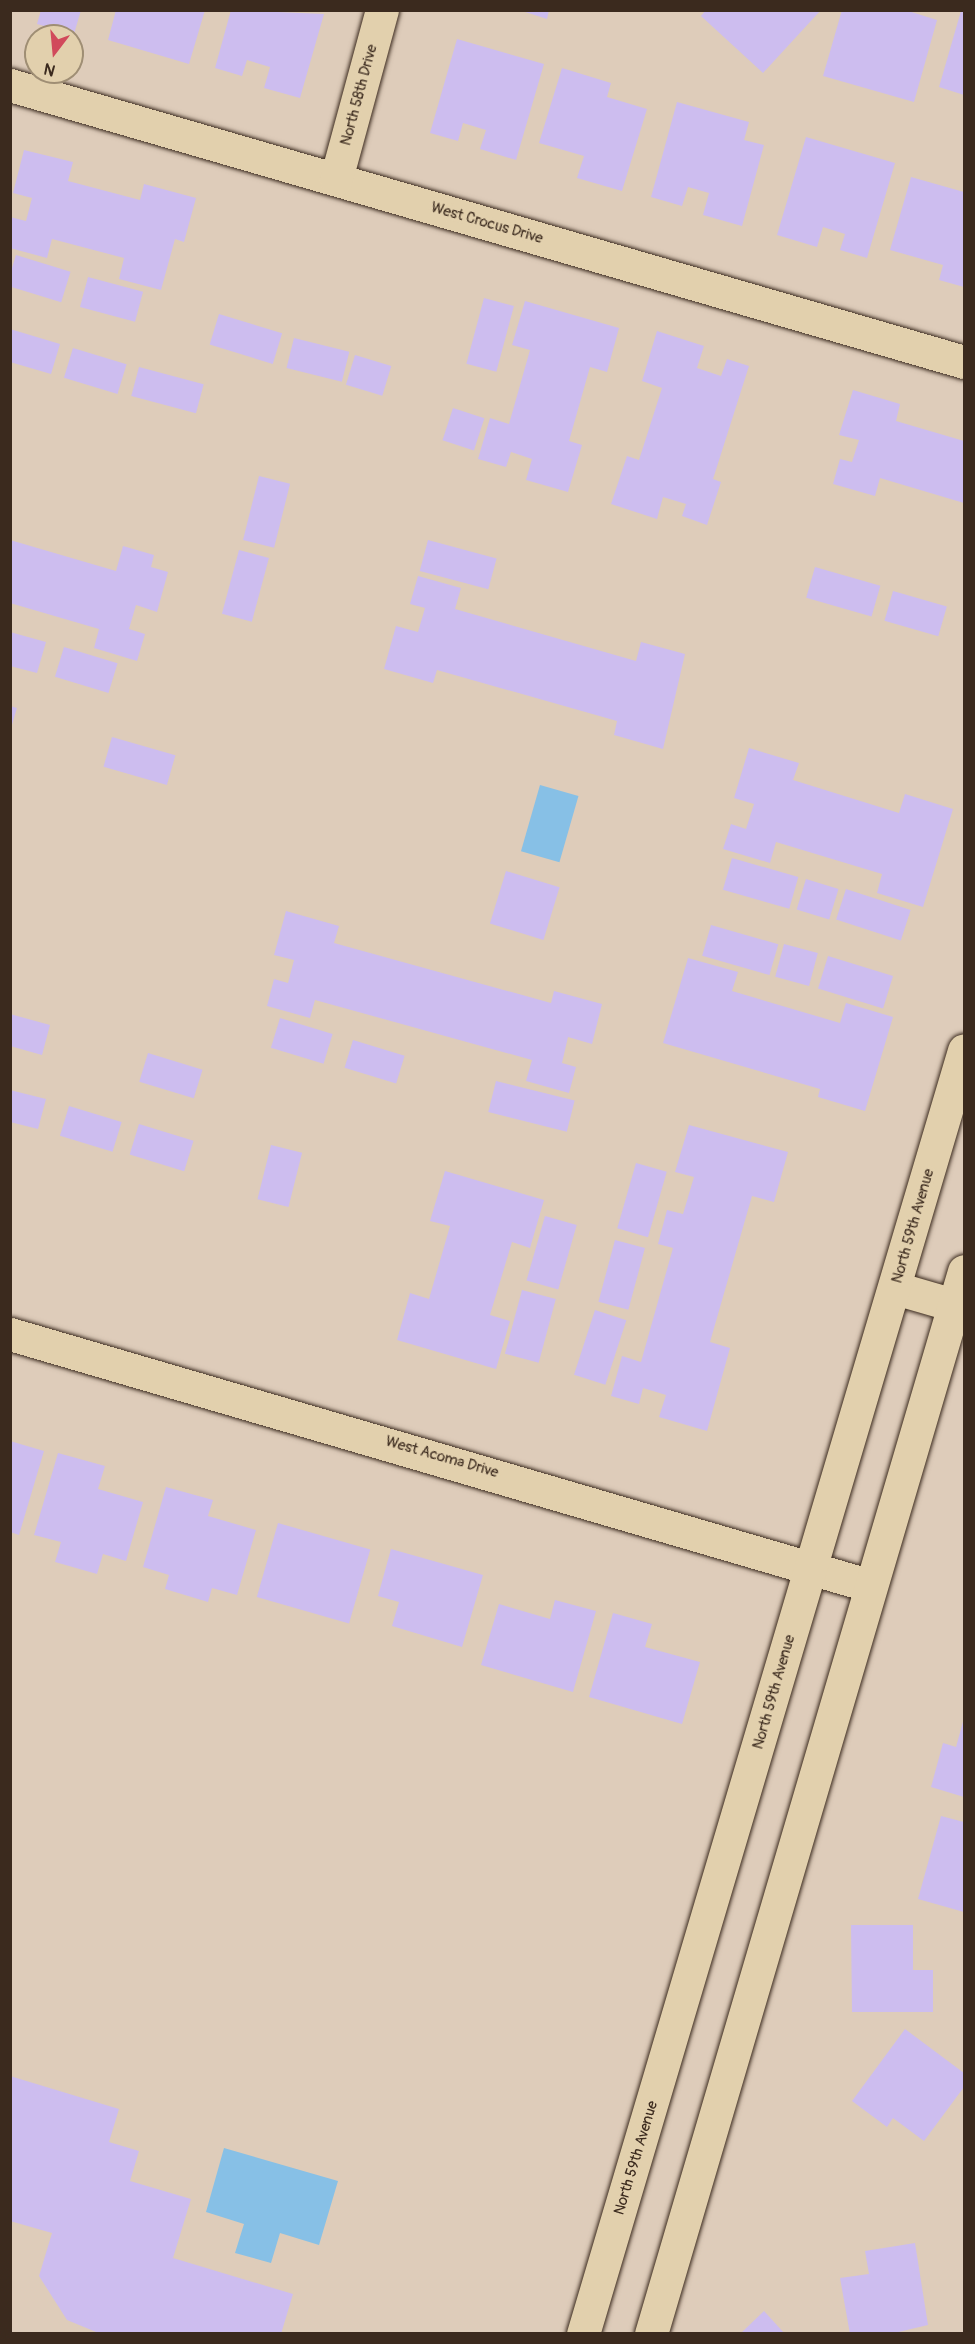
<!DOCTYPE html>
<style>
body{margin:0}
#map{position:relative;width:975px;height:2344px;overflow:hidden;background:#deccba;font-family:Pangolin,sans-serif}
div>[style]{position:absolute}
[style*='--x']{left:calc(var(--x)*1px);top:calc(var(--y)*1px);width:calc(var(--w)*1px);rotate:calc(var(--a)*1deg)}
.water>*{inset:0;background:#87c0e6;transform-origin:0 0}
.building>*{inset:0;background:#cdbdef;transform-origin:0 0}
.roads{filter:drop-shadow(0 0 2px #3b2a1e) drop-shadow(0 0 2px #3b2a1e)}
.minor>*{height:33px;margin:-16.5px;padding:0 16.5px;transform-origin:16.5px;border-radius:16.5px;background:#e2d0ad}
.major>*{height:33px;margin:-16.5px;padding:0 16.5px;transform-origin:16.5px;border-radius:16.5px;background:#e2d0ad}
span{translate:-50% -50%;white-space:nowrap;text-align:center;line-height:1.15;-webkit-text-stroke:6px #e2d0ad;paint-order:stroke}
.street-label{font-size:15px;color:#3b2a1e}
.frame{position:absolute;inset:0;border:12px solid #3b2a1e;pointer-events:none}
.north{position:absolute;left:24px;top:24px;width:60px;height:60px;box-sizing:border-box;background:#e2d0ad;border:2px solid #9f8e74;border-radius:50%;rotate:196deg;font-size:16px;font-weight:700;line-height:24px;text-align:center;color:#3b2a1e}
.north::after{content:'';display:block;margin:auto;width:21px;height:27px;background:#d1495b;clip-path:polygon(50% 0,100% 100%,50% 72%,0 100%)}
</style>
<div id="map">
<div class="water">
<i style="left:540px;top:785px;width:40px;height:69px;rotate:16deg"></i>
<i style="clip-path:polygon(224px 2148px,338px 2181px,319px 2245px,280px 2233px,271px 2263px,235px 2253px,244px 2224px,206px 2212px)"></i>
</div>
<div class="building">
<i style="clip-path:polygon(41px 10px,81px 10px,74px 34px,37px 24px)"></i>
<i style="clip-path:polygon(116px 10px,205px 10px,189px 64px,108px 40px)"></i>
<i style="clip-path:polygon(231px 10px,324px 14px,300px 98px,264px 88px,270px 67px,247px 60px,242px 76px,215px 68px)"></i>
<i style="clip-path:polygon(519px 10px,549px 10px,547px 19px)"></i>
<i style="clip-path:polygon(706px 10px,821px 10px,763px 73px,701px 16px)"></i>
<i style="clip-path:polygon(842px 10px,905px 10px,937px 20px,914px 102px,823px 76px)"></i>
<i style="clip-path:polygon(961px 11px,964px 12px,964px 95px,939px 87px)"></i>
<i style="clip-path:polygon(457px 39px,544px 64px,516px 160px,480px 149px,486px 130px,463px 123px,458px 141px,430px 133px)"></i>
<i style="clip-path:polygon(562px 68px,611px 83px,607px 97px,647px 109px,622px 191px,577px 178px,584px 156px,539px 143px)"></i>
<i style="clip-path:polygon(677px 102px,749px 122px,744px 140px,764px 145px,742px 226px,703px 215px,709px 193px,688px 187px,682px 206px,651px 197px)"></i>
<i style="clip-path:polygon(806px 137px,895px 163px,867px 258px,840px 250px,845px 234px,823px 227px,817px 247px,777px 235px)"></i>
<i style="clip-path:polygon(24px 150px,73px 162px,68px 181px,140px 200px,144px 184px,196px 198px,184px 242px,175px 239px,161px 290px,119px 279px,124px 258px,52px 239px,47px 258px,10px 248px,10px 217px,26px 221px,32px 198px,13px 193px)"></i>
<i style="clip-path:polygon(911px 177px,964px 192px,964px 287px,939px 280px,943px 265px,890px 250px)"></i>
<i style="left:16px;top:255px;width:57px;height:32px;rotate:17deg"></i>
<i style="left:88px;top:277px;width:57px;height:31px;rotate:15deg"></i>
<i style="left:484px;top:298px;width:31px;height:68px;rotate:15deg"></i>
<i style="clip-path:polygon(525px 301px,619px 328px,607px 372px,590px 367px,569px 441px,582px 445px,568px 492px,526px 480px,532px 459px,511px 452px,506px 467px,478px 459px,490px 418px,509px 424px,530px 350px,512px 345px)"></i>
<i style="left:219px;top:314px;width:66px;height:32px;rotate:17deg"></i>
<i style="clip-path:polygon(10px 329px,60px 344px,51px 374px,10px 362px)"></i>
<i style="clip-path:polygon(657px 331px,704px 346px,697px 368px,721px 376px,727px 359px,749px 366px,713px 479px,721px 482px,707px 525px,682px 516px,686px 504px,663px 497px,657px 519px,611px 504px,627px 456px,639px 460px,662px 388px,642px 381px)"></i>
<i style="left:294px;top:338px;width:57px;height:31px;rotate:14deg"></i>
<i style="left:73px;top:348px;width:56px;height:31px;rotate:17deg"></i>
<i style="left:355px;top:355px;width:38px;height:31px;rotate:17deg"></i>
<i style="left:139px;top:367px;width:67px;height:30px;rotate:15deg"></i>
<i style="clip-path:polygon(853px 390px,900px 404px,896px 421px,964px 441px,964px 503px,880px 478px,875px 496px,833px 484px,840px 459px,852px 462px,859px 440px,839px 435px)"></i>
<i style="left:453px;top:408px;width:33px;height:34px;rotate:18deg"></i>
<i style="left:259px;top:476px;width:32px;height:66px;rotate:14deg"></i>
<i style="clip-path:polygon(10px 540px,116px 571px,123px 546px,154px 555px,151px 567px,168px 572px,157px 612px,136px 605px,129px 629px,145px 634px,137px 661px,94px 648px,99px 629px,10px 603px)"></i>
<i style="left:428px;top:540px;width:71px;height:32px;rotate:15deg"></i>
<i style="left:239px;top:550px;width:31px;height:66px;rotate:15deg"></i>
<i style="left:815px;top:567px;width:68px;height:32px;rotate:16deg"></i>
<i style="clip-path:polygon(418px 576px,461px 588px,455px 609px,636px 661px,641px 642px,685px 654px,663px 749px,614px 735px,617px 721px,437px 670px,433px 683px,384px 669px,396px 626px,418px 632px,425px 608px,410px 604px)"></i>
<i style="left:893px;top:591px;width:56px;height:31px;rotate:16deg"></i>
<i style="clip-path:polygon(10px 632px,46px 642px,37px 673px,10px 666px)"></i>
<i style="left:64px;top:647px;width:56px;height:31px;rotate:17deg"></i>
<i style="clip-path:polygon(10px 706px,17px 708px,11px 728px,10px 728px)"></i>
<i style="left:112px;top:737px;width:66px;height:31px;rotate:16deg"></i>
<i style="clip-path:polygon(749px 748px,799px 763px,793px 780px,899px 813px,905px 794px,953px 809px,923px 907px,877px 893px,882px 874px,776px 842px,770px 863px,723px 849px,731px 824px,746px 829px,754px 804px,734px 798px)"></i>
<i style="left:732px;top:858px;width:69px;height:33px;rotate:16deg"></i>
<i style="left:506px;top:871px;width:56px;height:55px;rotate:17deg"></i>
<i style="left:806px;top:879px;width:34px;height:32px;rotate:17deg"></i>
<i style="left:846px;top:889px;width:68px;height:32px;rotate:18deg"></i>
<i style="clip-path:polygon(286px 911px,339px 926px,334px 943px,551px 1003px,554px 991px,602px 1004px,592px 1044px,568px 1037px,562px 1063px,576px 1067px,569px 1093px,526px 1081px,532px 1060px,315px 1000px,310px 1018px,267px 1006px,274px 979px,288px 983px,294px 960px,274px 955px)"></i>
<i style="left:711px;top:925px;width:70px;height:32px;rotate:16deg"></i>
<i style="left:784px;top:944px;width:35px;height:34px;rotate:15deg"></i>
<i style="left:828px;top:956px;width:68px;height:34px;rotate:17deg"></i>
<i style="clip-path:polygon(688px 958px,738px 972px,732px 991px,840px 1023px,846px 1003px,893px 1017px,865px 1111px,818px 1097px,820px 1089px,663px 1043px)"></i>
<i style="clip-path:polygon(10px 1014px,50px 1025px,42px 1055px,10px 1046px)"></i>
<i style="left:280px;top:1018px;width:55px;height:31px;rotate:17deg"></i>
<i style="left:353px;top:1040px;width:54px;height:29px;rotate:17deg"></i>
<i style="left:148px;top:1053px;width:57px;height:30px;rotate:17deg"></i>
<i style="left:496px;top:1081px;width:81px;height:32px;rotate:14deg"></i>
<i style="clip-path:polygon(10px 1090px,46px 1099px,38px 1129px,10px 1122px)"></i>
<i style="left:69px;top:1106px;width:55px;height:31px;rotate:17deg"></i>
<i style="left:139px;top:1124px;width:57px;height:32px;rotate:17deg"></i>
<i style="clip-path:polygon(689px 1125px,788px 1152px,774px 1202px,752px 1196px,710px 1342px,730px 1348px,707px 1431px,659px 1417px,666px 1395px,643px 1388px,639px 1404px,611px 1396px,622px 1356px,641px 1362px,673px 1248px,658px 1244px,667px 1210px,683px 1214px,694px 1177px,675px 1172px)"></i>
<i style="left:271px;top:1145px;width:32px;height:56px;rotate:14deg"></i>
<i style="left:636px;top:1163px;width:32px;height:68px;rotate:16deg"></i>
<i style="clip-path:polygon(445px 1171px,544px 1200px,530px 1248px,512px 1242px,490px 1315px,510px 1321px,496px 1369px,397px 1340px,410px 1293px,429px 1299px,450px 1226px,430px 1221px)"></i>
<i style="left:545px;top:1216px;width:33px;height:67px;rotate:16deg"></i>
<i style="left:615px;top:1240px;width:31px;height:64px;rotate:15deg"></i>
<i style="left:522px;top:1290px;width:35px;height:66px;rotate:15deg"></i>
<i style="left:595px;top:1310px;width:33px;height:68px;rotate:18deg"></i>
<i style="clip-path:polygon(10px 1441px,44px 1451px,19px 1535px,10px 1532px)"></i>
<i style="clip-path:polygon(58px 1453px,105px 1466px,98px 1489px,143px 1502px,126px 1561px,103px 1554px,97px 1574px,55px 1562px,61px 1542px,34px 1535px)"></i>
<i style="clip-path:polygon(166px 1487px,213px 1500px,208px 1516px,256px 1530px,237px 1595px,212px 1588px,208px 1602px,165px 1589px,169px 1575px,143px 1567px)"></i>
<i style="left:278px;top:1523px;width:96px;height:77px;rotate:16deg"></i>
<i style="clip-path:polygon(391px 1549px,483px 1575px,462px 1647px,392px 1626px,399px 1602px,378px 1596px)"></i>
<i style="clip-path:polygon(555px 1600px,596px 1611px,573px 1692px,481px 1665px,499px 1604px,550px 1619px)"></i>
<i style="clip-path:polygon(613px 1613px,652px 1624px,645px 1647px,700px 1662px,682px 1724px,589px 1697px)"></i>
<i style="clip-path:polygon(964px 1718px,964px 1797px,931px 1787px,943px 1743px,956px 1747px)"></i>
<i style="clip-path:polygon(941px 1816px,964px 1822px,964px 1912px,918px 1899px)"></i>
<i style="clip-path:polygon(851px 1925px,913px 1925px,913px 1970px,933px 1970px,933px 2012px,852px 2012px)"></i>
<i style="clip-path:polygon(905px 2029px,964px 2073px,964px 2087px,924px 2141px,893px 2118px,887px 2127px,852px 2101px)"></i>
<i style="clip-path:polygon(10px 2076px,119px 2109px,109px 2142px,139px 2151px,130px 2181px,191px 2199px,173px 2258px,293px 2294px,281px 2334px,101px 2334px,67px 2320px,39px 2276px,52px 2233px,10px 2221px)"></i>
<i style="clip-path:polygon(915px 2243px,928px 2325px,890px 2334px,850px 2334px,840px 2278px,869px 2274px,865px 2251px)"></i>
<i style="clip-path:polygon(764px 2311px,785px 2334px,740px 2334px)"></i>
</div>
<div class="roads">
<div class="minor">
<i style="--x:10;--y:85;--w:993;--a:16.19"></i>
<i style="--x:336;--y:179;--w:175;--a:-74.8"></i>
<i style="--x:895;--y:1288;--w:72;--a:16.2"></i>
<i style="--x:10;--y:1334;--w:897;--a:16.31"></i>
</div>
<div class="major">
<i style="--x:583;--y:2334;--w:1339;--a:-73.47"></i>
<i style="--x:651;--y:2334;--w:1108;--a:-73.59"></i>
</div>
</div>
<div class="street-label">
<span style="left:359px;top:95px;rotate:-75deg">North 58th Drive</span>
<span style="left:487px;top:223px;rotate:16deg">West Crocus Drive</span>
<span style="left:913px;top:1226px;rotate:-74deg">North 59th Avenue</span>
<span style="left:442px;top:1457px;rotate:16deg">West Acoma Drive</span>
<span style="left:774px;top:1692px;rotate:-74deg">North 59th Avenue</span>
<span style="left:636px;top:2158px;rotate:-73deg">North 59th Avenue</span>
</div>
<div class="frame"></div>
<div class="north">N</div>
</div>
